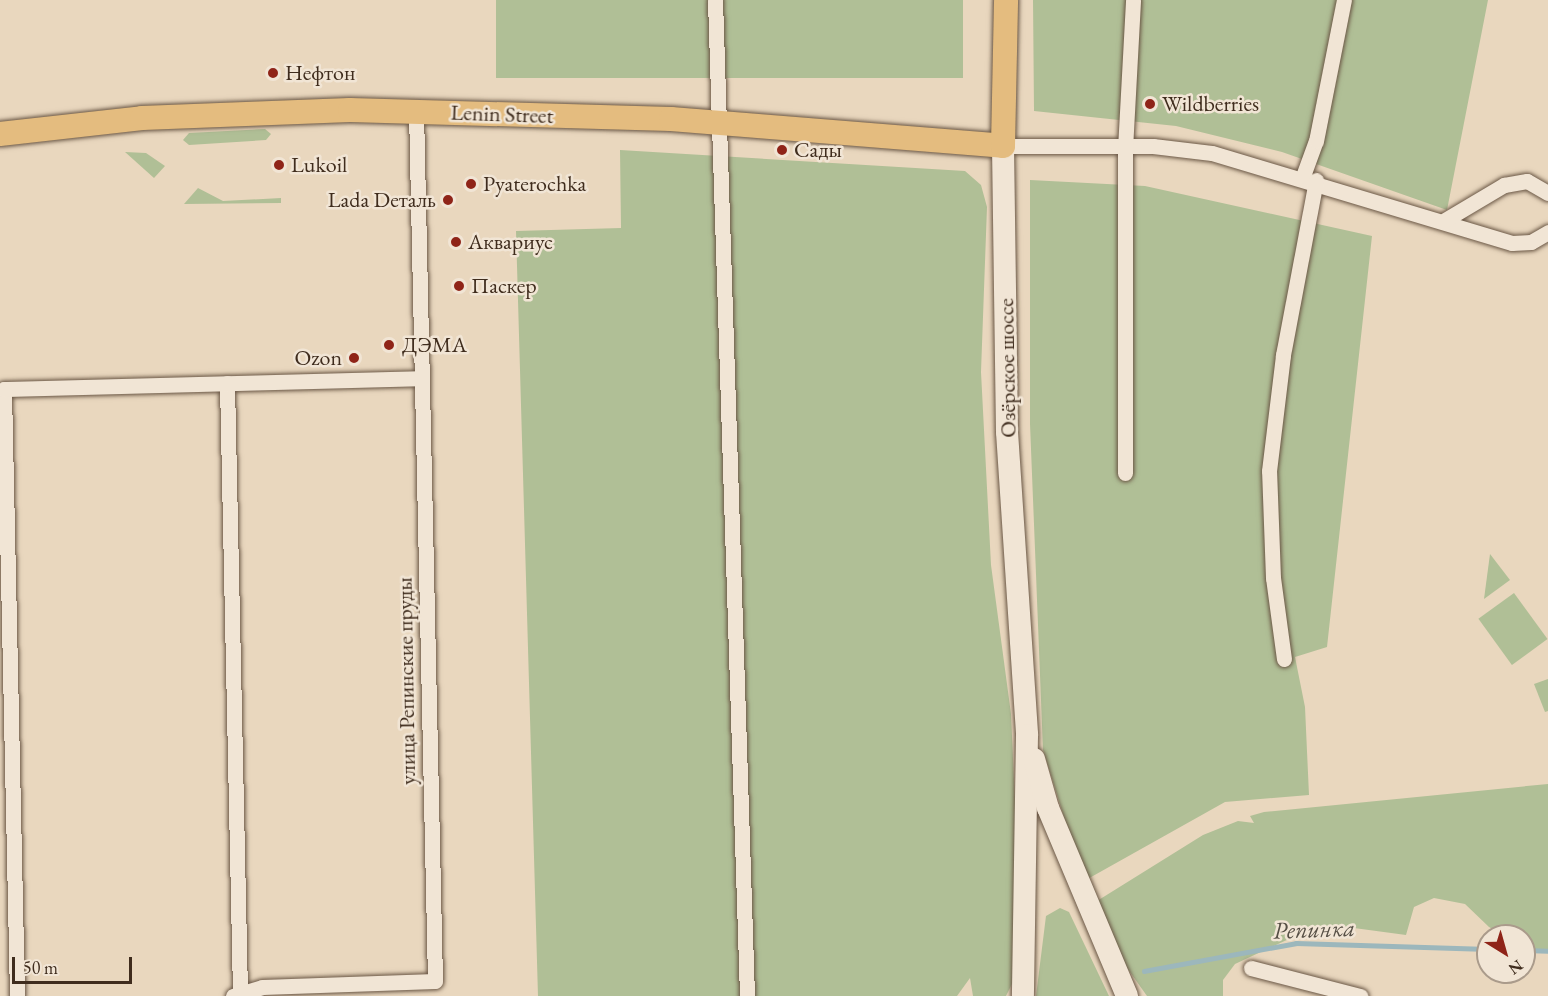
<!DOCTYPE html>
<meta charset="utf-8">
<style>
body{margin:0}
#map{position:relative;width:1548px;height:996px;overflow:hidden;background:#e9d7be;font-family:"EB Garamond",serif}
div>[style]{position:absolute}
[style*='--x']{left:calc(var(--x)*1px);top:calc(var(--y)*1px);width:calc(var(--w)*1px);rotate:calc(var(--a)*1deg)}
.green>*{inset:0;background:#b0bf96;transform-origin:0 0}
.stream>*{height:4.5px;margin:-2.25px;padding:0 2.25px;transform-origin:2.25px;border-radius:2.25px;background:#9cb7bc}
.roads{filter:drop-shadow(0 0 2px #6a5745) drop-shadow(0 0 2px #6a5745)}
.minor>*{height:15px;margin:-7.5px;padding:0 7.5px;transform-origin:7.5px;border-radius:7.5px;background:#f1e5d5}
.secondary>*{height:22px;margin:-11px;padding:0 11px;transform-origin:11px;border-radius:11px;background:#f1e5d5}
.primary>*{height:24px;margin:-12px;padding:0 12px;transform-origin:12px;border-radius:12px;background:#e4bc7f}
.dots>*{width:16px;height:16px;translate:-50% -50%;box-sizing:border-box;border:3px solid #f1e5d5;border-radius:50%}
span{translate:-50% -50%;white-space:nowrap;text-align:center;line-height:1.15;-webkit-text-stroke:5px #f1e5d5;paint-order:stroke}
.poi-label{font-size:22px;color:#3f2c1d}
.left{translate:0 -50%;text-align:left}
.right{translate:-100% -50%;text-align:right}
.street-label{font-size:22px;color:#3f2c1d}
.water-label{font-size:24px;color:#564f45;font-style:italic}
.north{position:absolute;left:1476px;top:924px;width:60px;height:60px;box-sizing:border-box;background:#f1e5d5;border:2px solid #aa9b8b;border-radius:50%;rotate:143deg;font-size:16px;font-weight:700;line-height:24px;text-align:center;color:#3f2c1d}
.north::after{content:'';display:block;margin:auto;width:21px;height:27px;background:#8f2418;clip-path:polygon(50% 0,100% 100%,50% 72%,0 100%)}
.scale{position:absolute;left:12px;top:957px;width:120px;height:27px;box-sizing:border-box;border:3px solid #3f2c1d;border-top:0;padding-left:8px;font-size:18px;line-height:21px;white-space:nowrap;color:#3f2c1d;-webkit-text-stroke:4px #f1e5d5;paint-order:stroke}
</style>
<div id="map">
<div class="green">
<i style="left:496px;top:0;width:467px;height:78px"></i>
<i style="clip-path:polygon(1033px 0,1488px 0,1447px 210px,1282px 152px,1176px 126px,1034px 111px)"></i>
<i style="clip-path:polygon(265px 129px,271px 134px,266px 140px,189px 145px,183px 140px,189px 133px)"></i>
<i style="clip-path:polygon(620px 150px,965px 171px,981px 185px,987px 207px,981px 372px,991px 565px,1011px 714px,1017px 846px,1017px 974px,1006px 996px,973px 996px,970px 978px,957px 996px,538px 996px,516px 231px,621px 228px)"></i>
<i style="clip-path:polygon(125px 152px,146px 153px,165px 166px,154px 178px)"></i>
<i style="clip-path:polygon(1030px 180px,1145px 186px,1372px 236px,1327px 647px,1295px 657px,1305px 707px,1309px 795px,1225px 802px,1084px 881px,1043px 750px,1030px 424px)"></i>
<i style="clip-path:polygon(198px 188px,223px 201px,281px 198px,281px 203px,184px 204px)"></i>
<i style="clip-path:polygon(1490px 554px,1510px 580px,1484px 599px)"></i>
<i style="left:1514px;top:593px;width:57px;height:44px;rotate:54deg"></i>
<i style="clip-path:polygon(1548px 679px,1548px 711px,1545px 712px,1534px 684px)"></i>
<i style="clip-path:polygon(1548px 784px,1548px 953px,1534px 953px,1524px 947px,1524px 936px,1505px 936px,1489px 927px,1465px 904px,1434px 898px,1414px 907px,1406px 935px,1354px 928px,1304px 932px,1235px 964px,1223px 980px,1223px 996px,1147px 996px,1120px 958px,1097px 901px,1203px 835px,1238px 821px,1254px 823px,1250px 816px,1264px 812px)"></i>
<i style="clip-path:polygon(1060px 908px,1069px 912px,1109px 996px,1036px 996px,1046px 916px)"></i>
</div>
<div class="stream">
<i style="--x:1524;--y:950;--w:24;--a:2"></i>
<i style="--x:1144;--y:971;--w:155;--a:-10.4"></i>
<i style="--x:1296;--y:943;--w:192;--a:1.8"></i>
</div>
<div class="roads">
<div class="minor">
<i style="--x:715;--y:0;--w:997;--a:88.16"></i>
<i style="--x:1003;--y:146;--w:150;--a:0"></i>
<i style="--x:1153;--y:146;--w:59;--a:6.8"></i>
<i style="--x:1212;--y:153;--w:313;--a:16.7"></i>
<i style="--x:1512;--y:243;--w:19;--a:-3"></i>
<i style="--x:1531;--y:242;--w:20;--a:-30"></i>
<i style="--x:1303;--y:176;--w:37;--a:-70"></i>
<i style="--x:1316;--y:141;--w:144;--a:-78.8"></i>
<i style="--x:1445;--y:220;--w:69;--a:-30.7"></i>
<i style="--x:1504;--y:185;--w:23;--a:-10"></i>
<i style="--x:1527;--y:181;--w:24;--a:30"></i>
<i style="--x:227;--y:383;--w:610;--a:88.78"></i>
<i style="--x:1125;--y:473;--w:324;--a:-90"></i>
<i style="--x:1125;--y:149;--w:149;--a:-86.9"></i>
<i style="--x:1284;--y:659;--w:82;--a:-97.7"></i>
<i style="--x:1273;--y:578;--w:107;--a:-92.1"></i>
<i style="--x:1269;--y:471;--w:117;--a:-83.1"></i>
<i style="--x:1283;--y:355;--w:178;--a:-79.3"></i>
<i style="--x:1251;--y:968;--w:113;--a:14.4"></i>
<i style="--x:17;--y:996;--w:607;--a:-91.23"></i>
<i style="--x:4;--y:389;--w:417;--a:-1.5"></i>
<i style="--x:233;--y:996;--w:30;--a:-17"></i>
<i style="--x:262;--y:987;--w:173;--a:-2"></i>
<i style="--x:435;--y:981;--w:869;--a:-91.25"></i>
</div>
<div class="secondary">
<i style="--x:1003;--y:146;--w:286;--a:89.2"></i>
<i style="--x:1007;--y:432;--w:304;--a:86.2"></i>
<i style="--x:1027;--y:735;--w:261;--a:90.9"></i>
<i style="--x:1034;--y:759;--w:51;--a:74.1"></i>
<i style="--x:1048;--y:808;--w:204;--a:67.2"></i>
</div>
<div class="primary">
<i style="--x:0;--y:134;--w:143;--a:-6.4"></i>
<i style="--x:142;--y:118;--w:208;--a:-2.2"></i>
<i style="--x:350;--y:110;--w:321;--a:1.6"></i>
<i style="--x:671;--y:119;--w:333;--a:4.6"></i>
<i style="--x:1003;--y:146;--w:146;--a:-88.8"></i>
</div>
</div>
<div class="dots">
<i style="left:273px;top:73px;background:#8f2418"></i>
<i style="left:1150px;top:104px;background:#8f2418"></i>
<i style="left:782px;top:150px;background:#8f2418"></i>
<i style="left:279px;top:165px;background:#8f2418"></i>
<i style="left:471px;top:184px;background:#8f2418"></i>
<i style="left:448px;top:200px;background:#8f2418"></i>
<i style="left:456px;top:242px;background:#8f2418"></i>
<i style="left:459px;top:286px;background:#8f2418"></i>
<i style="left:389px;top:345px;background:#8f2418"></i>
<i style="left:354px;top:358px;background:#8f2418"></i>
</div>
<div class="poi-label">
<span class="left" style="left:285px;top:73px">Нефтон</span>
<span class="left" style="left:1162px;top:104px">Wildberries</span>
<span class="left" style="left:794px;top:150px">Сады</span>
<span class="left" style="left:291px;top:165px">Lukoil</span>
<span class="left" style="left:483px;top:184px">Pyaterochka</span>
<span class="right" style="left:436px;top:200px">Lada Dеталь</span>
<span class="left" style="left:468px;top:242px">Аквариус</span>
<span class="left" style="left:471px;top:286px">Паскер</span>
<span class="left" style="left:402px;top:345px">ДЭМА</span>
<span class="right" style="left:342px;top:358px">Ozon</span>
</div>
<div class="street-label">
<span style="left:502px;top:114px;rotate:2deg">Lenin Street</span>
<span style="left:1007px;top:368px;rotate:-91deg">Озёрское шоссе</span>
<span style="left:406px;top:681px;rotate:-91deg">улица Репинские пруды</span>
</div>
<div class="water-label">
<span style="left:1314px;top:929px;rotate:-2deg">Репинка</span>
</div>
<div class="north">N</div>
<div class="scale">50 m</div>
</div>
